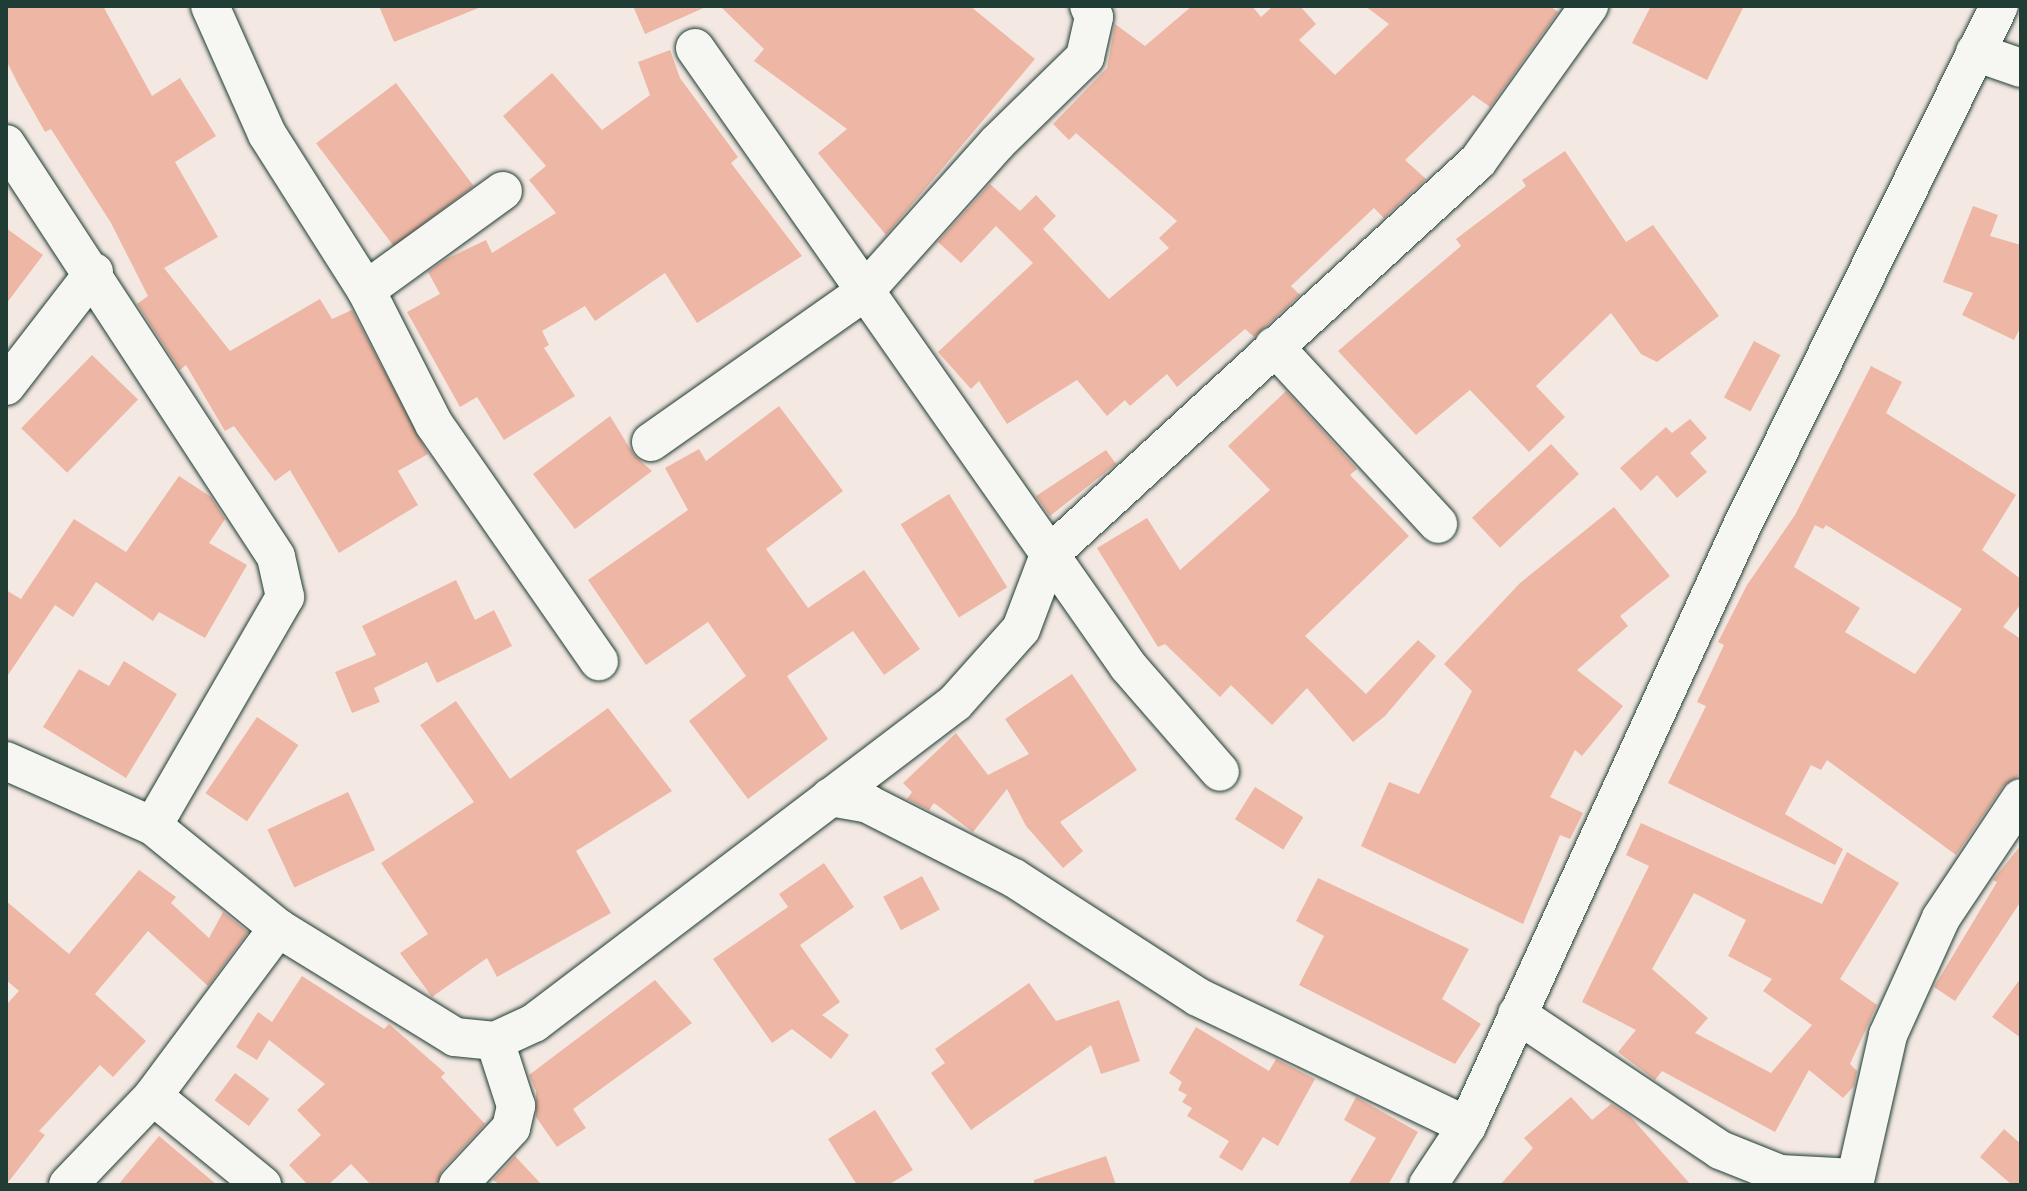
<!DOCTYPE html>
<style>
body{margin:0}
#map{position:relative;width:2027px;height:1191px;overflow:hidden;background:#f4e9e2;font-family:Mynerve,sans-serif}
div>[style]{position:absolute}
[style*='--x']{left:calc(var(--x)*1px);top:calc(var(--y)*1px);width:calc(var(--w)*1px);rotate:calc(var(--a)*1deg)}
.building>*{inset:0;background:#eeb6a4;transform-origin:0 0}
.roads{filter:drop-shadow(0 0 2px #1f3d34) drop-shadow(0 0 2px #1f3d34)}
.minor>*{height:38px;margin:-19px;padding:0 19px;transform-origin:19px;border-radius:19px;background:#f6f6f2}
span{translate:-50% -50%;white-space:nowrap;text-align:center;line-height:1.15;-webkit-text-stroke:6px #f6f6f2;paint-order:stroke}
.frame{position:absolute;inset:0;border:8px solid #1f3d34;pointer-events:none}
</style>
<div id="map">
<div class="building">
<i style="clip-path:polygon(6px 6px,103px 6px,152px 96px,180px 78px,216px 136px,175px 162px,218px 237px,164px 268px,230px 351px,320px 299px,332px 319px,352px 310px,428px 454px,398px 471px,418px 505px,339px 553px,290px 470px,275px 481px,234px 426px,225px 431px,186px 365px,180px 370px,137px 304px,148px 296px,111px 223px,51px 129px,45px 132px,18px 84px,6px 60px)"></i>
<i style="clip-path:polygon(379px 6px,481px 6px,481px 7px,394px 42px)"></i>
<i style="clip-path:polygon(633px 6px,708px 6px,645px 34px)"></i>
<i style="clip-path:polygon(720px 6px,970px 6px,1035px 59px,886px 235px,818px 153px,847px 129px,754px 61px,764px 49px)"></i>
<i style="clip-path:polygon(1192px 6px,1252px 6px,1261px 17px,1273px 6px,1300px 6px,1316px 24px,1299px 40px,1335px 75px,1389px 24px,1365px 6px,1550px 6px,1558px 12px,1490px 107px,1473px 95px,1405px 160px,1426px 179px,1384px 218px,1374px 208px,1291px 286px,1300px 295px,1254px 337px,1245px 329px,1177px 387px,1167px 374px,1130px 406px,1125px 400px,1107px 416px,1077px 380px,1007px 424px,979px 381px,971px 389px,938px 352px,1033px 263px,996px 226px,961px 263px,938px 242px,990px 184px,1020px 211px,1036px 195px,1056px 216px,1043px 229px,1109px 299px,1169px 248px,1159px 238px,1177px 221px,1076px 133px,1069px 140px,1053px 124px,1107px 68px,1115px 24px,1145px 46px)"></i>
<i style="clip-path:polygon(1651px 6px,1744px 6px,1707px 80px,1632px 43px)"></i>
<i style="clip-path:polygon(670px 50px,680px 78px,738px 157px,731px 163px,802px 256px,697px 323px,665px 273px,595px 321px,585px 306px,542px 331px,549px 345px,544px 348px,575px 396px,504px 440px,477px 397px,460px 407px,407px 312px,440px 294px,428px 272px,444px 260px,486px 240px,492px 253px,556px 213px,529px 180px,546px 166px,503px 116px,552px 73px,602px 130px,650px 95px,638px 62px)"></i>
<i style="left:396px;top:83px;width:129px;height:100px;rotate:53deg"></i>
<i style="clip-path:polygon(1565px 151px,1626px 242px,1653px 225px,1719px 316px,1657px 362px,1641px 354px,1611px 313px,1536px 386px,1565px 417px,1529px 452px,1470px 390px,1416px 435px,1338px 351px,1461px 246px,1456px 239px,1526px 186px,1522px 180px)"></i>
<i style="clip-path:polygon(1973px 206px,1998px 215px,1990px 236px,2021px 245px,2021px 326px,2014px 340px,1962px 315px,1973px 293px,1943px 282px)"></i>
<i style="clip-path:polygon(6px 228px,43px 255px,6px 304px)"></i>
<i style="left:1754px;top:341px;width:30px;height:64px;rotate:28deg"></i>
<i style="left:92px;top:355px;width:64px;height:102px;rotate:44deg"></i>
<i style="clip-path:polygon(evenodd,1871px 366px,1902px 382px,1886px 413px,2016px 495px,1982px 550px,2021px 579px,2021px 604px,2003px 627px,2021px 639px,2021px 774px,2003px 786px,1956px 855px,1827px 760px,1821px 770px,1811px 765px,1785px 814px,1843px 849px,1835px 865px,1668px 783px,1706px 706px,1697px 702px,1724px 645px,1718px 642px,1747px 585px,1795px 515px,1871px 366px,1815px 525px,1823px 529px,1826px 525px,1962px 609px,1915px 674px,1845px 632px,1860px 608px,1794px 567px,1815px 525px)"></i>
<i style="clip-path:polygon(1286px 391px,1357px 469px,1350px 475px,1409px 536px,1305px 636px,1366px 694px,1418px 640px,1436px 656px,1385px 716px,1353px 742px,1307px 688px,1272px 725px,1231px 685px,1220px 697px,1165px 644px,1158px 647px,1097px 548px,1147px 518px,1180px 570px,1270px 490px,1228px 446px)"></i>
<i style="clip-path:polygon(779px 406px,843px 491px,766px 549px,808px 608px,864px 570px,920px 649px,884px 675px,853px 631px,787px 676px,828px 739px,748px 799px,689px 721px,746px 676px,708px 622px,646px 665px,588px 580px,688px 510px,665px 468px,699px 449px,706px 461px)"></i>
<i style="clip-path:polygon(610px 416px,634px 455px,652px 471px,575px 529px,533px 474px)"></i>
<i style="clip-path:polygon(1690px 419px,1707px 438px,1690px 453px,1707px 472px,1677px 498px,1657px 475px,1641px 491px,1620px 468px,1666px 427px,1672px 433px)"></i>
<i style="left:1551px;top:444px;width:41px;height:108px;rotate:47deg"></i>
<i style="clip-path:polygon(1106px 450px,1116px 464px,1050px 516px,1036px 496px)"></i>
<i style="clip-path:polygon(179px 476px,211px 497px,225px 519px,209px 543px,247px 565px,205px 638px,159px 612px,153px 621px,96px 582px,73px 617px,55px 605px,6px 678px,6px 590px,21px 599px,74px 519px,126px 552px)"></i>
<i style="left:949px;top:494px;width:110px;height:57px;rotate:58deg"></i>
<i style="clip-path:polygon(1614px 507px,1670px 576px,1620px 616px,1628px 626px,1577px 670px,1623px 706px,1582px 756px,1575px 750px,1550px 797px,1583px 813px,1570px 839px,1560px 835px,1523px 924px,1361px 846px,1389px 782px,1419px 794px,1472px 691px,1444px 664px,1520px 583px)"></i>
<i style="clip-path:polygon(456px 580px,475px 620px,494px 610px,512px 646px,437px 683px,427px 662px,374px 688px,380px 702px,352px 713px,335px 672px,376px 655px,362px 626px)"></i>
<i style="clip-path:polygon(124px 661px,177px 694px,126px 778px,43px 727px,79px 669px,109px 686px)"></i>
<i style="clip-path:polygon(1072px 674px,1137px 770px,1060px 822px,1083px 851px,1063px 868px,1026px 826px,1007px 789px,973px 832px,934px 803px,929px 810px,907px 799px,912px 792px,903px 783px,956px 733px,988px 775px,1029px 754px,1005px 719px)"></i>
<i style="clip-path:polygon(456px 701px,510px 779px,608px 708px,672px 791px,576px 851px,611px 913px,497px 977px,487px 958px,432px 997px,400px 953px,428px 934px,381px 863px,474px 802px,420px 725px)"></i>
<i style="left:257px;top:717px;width:50px;height:92px;rotate:34deg"></i>
<i style="left:1255px;top:787px;width:57px;height:38px;rotate:32deg"></i>
<i style="left:348px;top:792px;width:64px;height:89px;rotate:65deg"></i>
<i style="clip-path:polygon(evenodd,1641px 823px,1822px 904px,1847px 852px,1899px 883px,1840px 979px,1877px 1005px,1850px 1064px,1857px 1071px,1854px 1086px,1843px 1098px,1809px 1070px,1775px 1132px,1662px 1071px,1655px 1080px,1618px 1052px,1636px 1030px,1582px 1002px,1649px 866px,1626px 855px,1641px 823px,1694px 893px,1746px 920px,1728px 956px,1772px 979px,1763px 991px,1812px 1025px,1771px 1073px,1695px 1033px,1708px 1018px,1652px 969px,1694px 893px)"></i>
<i style="clip-path:polygon(2021px 845px,2021px 901px,1955px 1001px,1934px 987px,1997px 882px,1993px 880px)"></i>
<i style="clip-path:polygon(824px 863px,854px 907px,800px 945px,840px 1002px,822px 1015px,849px 1035px,831px 1059px,792px 1029px,772px 1043px,713px 959px,788px 907px,779px 894px)"></i>
<i style="clip-path:polygon(139px 870px,176px 897px,171px 903px,209px 938px,223px 912px,248px 932px,208px 986px,148px 931px,95px 994px,146px 1041px,113px 1077px,100px 1065px,39px 1131px,45px 1135px,6px 1185px,6px 1005px,19px 991px,6px 980px,6px 901px,69px 954px)"></i>
<i style="left:922px;top:876px;width:38px;height:44px;rotate:62deg"></i>
<i style="clip-path:polygon(1318px 878px,1469px 949px,1442px 999px,1481px 1024px,1455px 1064px,1299px 985px,1324px 936px,1296px 921px)"></i>
<i style="clip-path:polygon(302px 976px,384px 1029px,389px 1024px,445px 1073px,441px 1077px,485px 1124px,442px 1170px,437px 1185px,371px 1185px,351px 1164px,328px 1185px,308px 1185px,289px 1165px,321px 1135px,297px 1110px,325px 1084px,269px 1040px,257px 1060px,236px 1047px,258px 1012px,272px 1022px)"></i>
<i style="clip-path:polygon(2021px 978px,2021px 1038px,1992px 1017px)"></i>
<i style="clip-path:polygon(655px 980px,692px 1023px,573px 1109px,586px 1128px,557px 1147px,536px 1117px,536px 1091px,529px 1075px)"></i>
<i style="clip-path:polygon(1029px 983px,1056px 1021px,1119px 1000px,1140px 1061px,1101px 1074px,1091px 1045px,971px 1130px,931px 1073px,945px 1063px,935px 1049px)"></i>
<i style="clip-path:polygon(1196px 1027px,1269px 1071px,1276px 1059px,1315px 1079px,1278px 1146px,1263px 1137px,1242px 1171px,1219px 1157px,1229px 1141px,1187px 1116px,1192px 1108px,1182px 1102px,1187px 1095px,1178px 1090px,1182px 1082px,1169px 1073px)"></i>
<i style="left:235px;top:1073px;width:43px;height:34px;rotate:37deg"></i>
<i style="clip-path:polygon(1356px 1097px,1418px 1132px,1388px 1185px,1348px 1185px,1376px 1138px,1344px 1120px)"></i>
<i style="clip-path:polygon(1571px 1097px,1592px 1120px,1611px 1104px,1630px 1116px,1691px 1185px,1500px 1185px,1533px 1148px,1524px 1138px)"></i>
<i style="clip-path:polygon(875px 1110px,913px 1170px,888px 1185px,857px 1185px,828px 1139px)"></i>
<i style="clip-path:polygon(2004px 1129px,2021px 1144px,2021px 1185px,2012px 1185px,1980px 1157px)"></i>
<i style="clip-path:polygon(159px 1136px,217px 1185px,118px 1185px)"></i>
<i style="clip-path:polygon(515px 1156px,542px 1185px,500px 1185px,493px 1180px)"></i>
<i style="clip-path:polygon(1106px 1156px,1116px 1185px,1034px 1185px,1034px 1180px)"></i>
</div>
<div class="roads">
<div class="minor">
<i style="--x:210;--y:6;--w:140;--a:66"></i>
<i style="--x:267;--y:134;--w:185;--a:57.6"></i>
<i style="--x:366;--y:290;--w:150;--a:63.1"></i>
<i style="--x:434;--y:424;--w:289;--a:55.2"></i>
<i style="--x:695;--y:48;--w:755;--a:54.98"></i>
<i style="--x:1128;--y:666;--w:140;--a:49"></i>
<i style="--x:1975;--y:52;--w:49;--a:19.2"></i>
<i style="--x:6;--y:144;--w:493;--a:56.8"></i>
<i style="--x:276;--y:557;--w:41;--a:77.3"></i>
<i style="--x:285;--y:597;--w:264;--a:120"></i>
<i style="--x:366;--y:290;--w:169;--a:-35.9"></i>
<i style="--x:1274;--y:346;--w:242;--a:47.3"></i>
<i style="--x:6;--y:386;--w:144;--a:-52.3"></i>
<i style="--x:651;--y:442;--w:259;--a:-35.1"></i>
<i style="--x:863;--y:293;--w:201;--a:-48.2"></i>
<i style="--x:997;--y:143;--w:123;--a:-44.3"></i>
<i style="--x:1085;--y:57;--w:41;--a:-77.3"></i>
<i style="--x:1094;--y:17;--w:12;--a:-114"></i>
<i style="--x:6;--y:761;--w:161;--a:23.9"></i>
<i style="--x:153;--y:826;--w:161;--a:39.2"></i>
<i style="--x:278;--y:928;--w:208;--a:31.6"></i>
<i style="--x:455;--y:1037;--w:40;--a:5.7"></i>
<i style="--x:495;--y:1041;--w:43;--a:-24.8"></i>
<i style="--x:534;--y:1023;--w:529;--a:-37.24"></i>
<i style="--x:955;--y:703;--w:99;--a:-48.3"></i>
<i style="--x:1021;--y:629;--w:79;--a:-69.3"></i>
<i style="--x:1049;--y:555;--w:582;--a:-42.56"></i>
<i style="--x:1478;--y:161;--w:191;--a:-54.4"></i>
<i style="--x:830;--y:797;--w:39;--a:10"></i>
<i style="--x:868;--y:804;--w:164;--a:26.9"></i>
<i style="--x:1014;--y:878;--w:219;--a:32.9"></i>
<i style="--x:1198;--y:997;--w:298;--a:25.6"></i>
<i style="--x:1517;--y:1014;--w:244;--a:33.8"></i>
<i style="--x:1720;--y:1150;--w:65;--a:21.8"></i>
<i style="--x:1780;--y:1174;--w:75;--a:3.1"></i>
<i style="--x:153;--y:1096;--w:141;--a:39.2"></i>
<i style="--x:68;--y:1185;--w:122;--a:-46.3"></i>
<i style="--x:152;--y:1097;--w:211;--a:-53.3"></i>
<i style="--x:458;--y:1185;--w:78;--a:-47.1"></i>
<i style="--x:511;--y:1128;--w:23;--a:-77"></i>
<i style="--x:516;--y:1106;--w:68;--a:-107.9"></i>
<i style="--x:1428;--y:1185;--w:71;--a:-56.5"></i>
<i style="--x:1467;--y:1126;--w:658;--a:-65.38"></i>
<i style="--x:1741;--y:528;--w:582;--a:-63.7"></i>
<i style="--x:1854;--y:1185;--w:154;--a:-77.2"></i>
<i style="--x:1888;--y:1035;--w:128;--a:-65.6"></i>
<i style="--x:1941;--y:918;--w:144;--a:-56.3"></i>
</div>
</div>
<div class="frame"></div>
</div>
